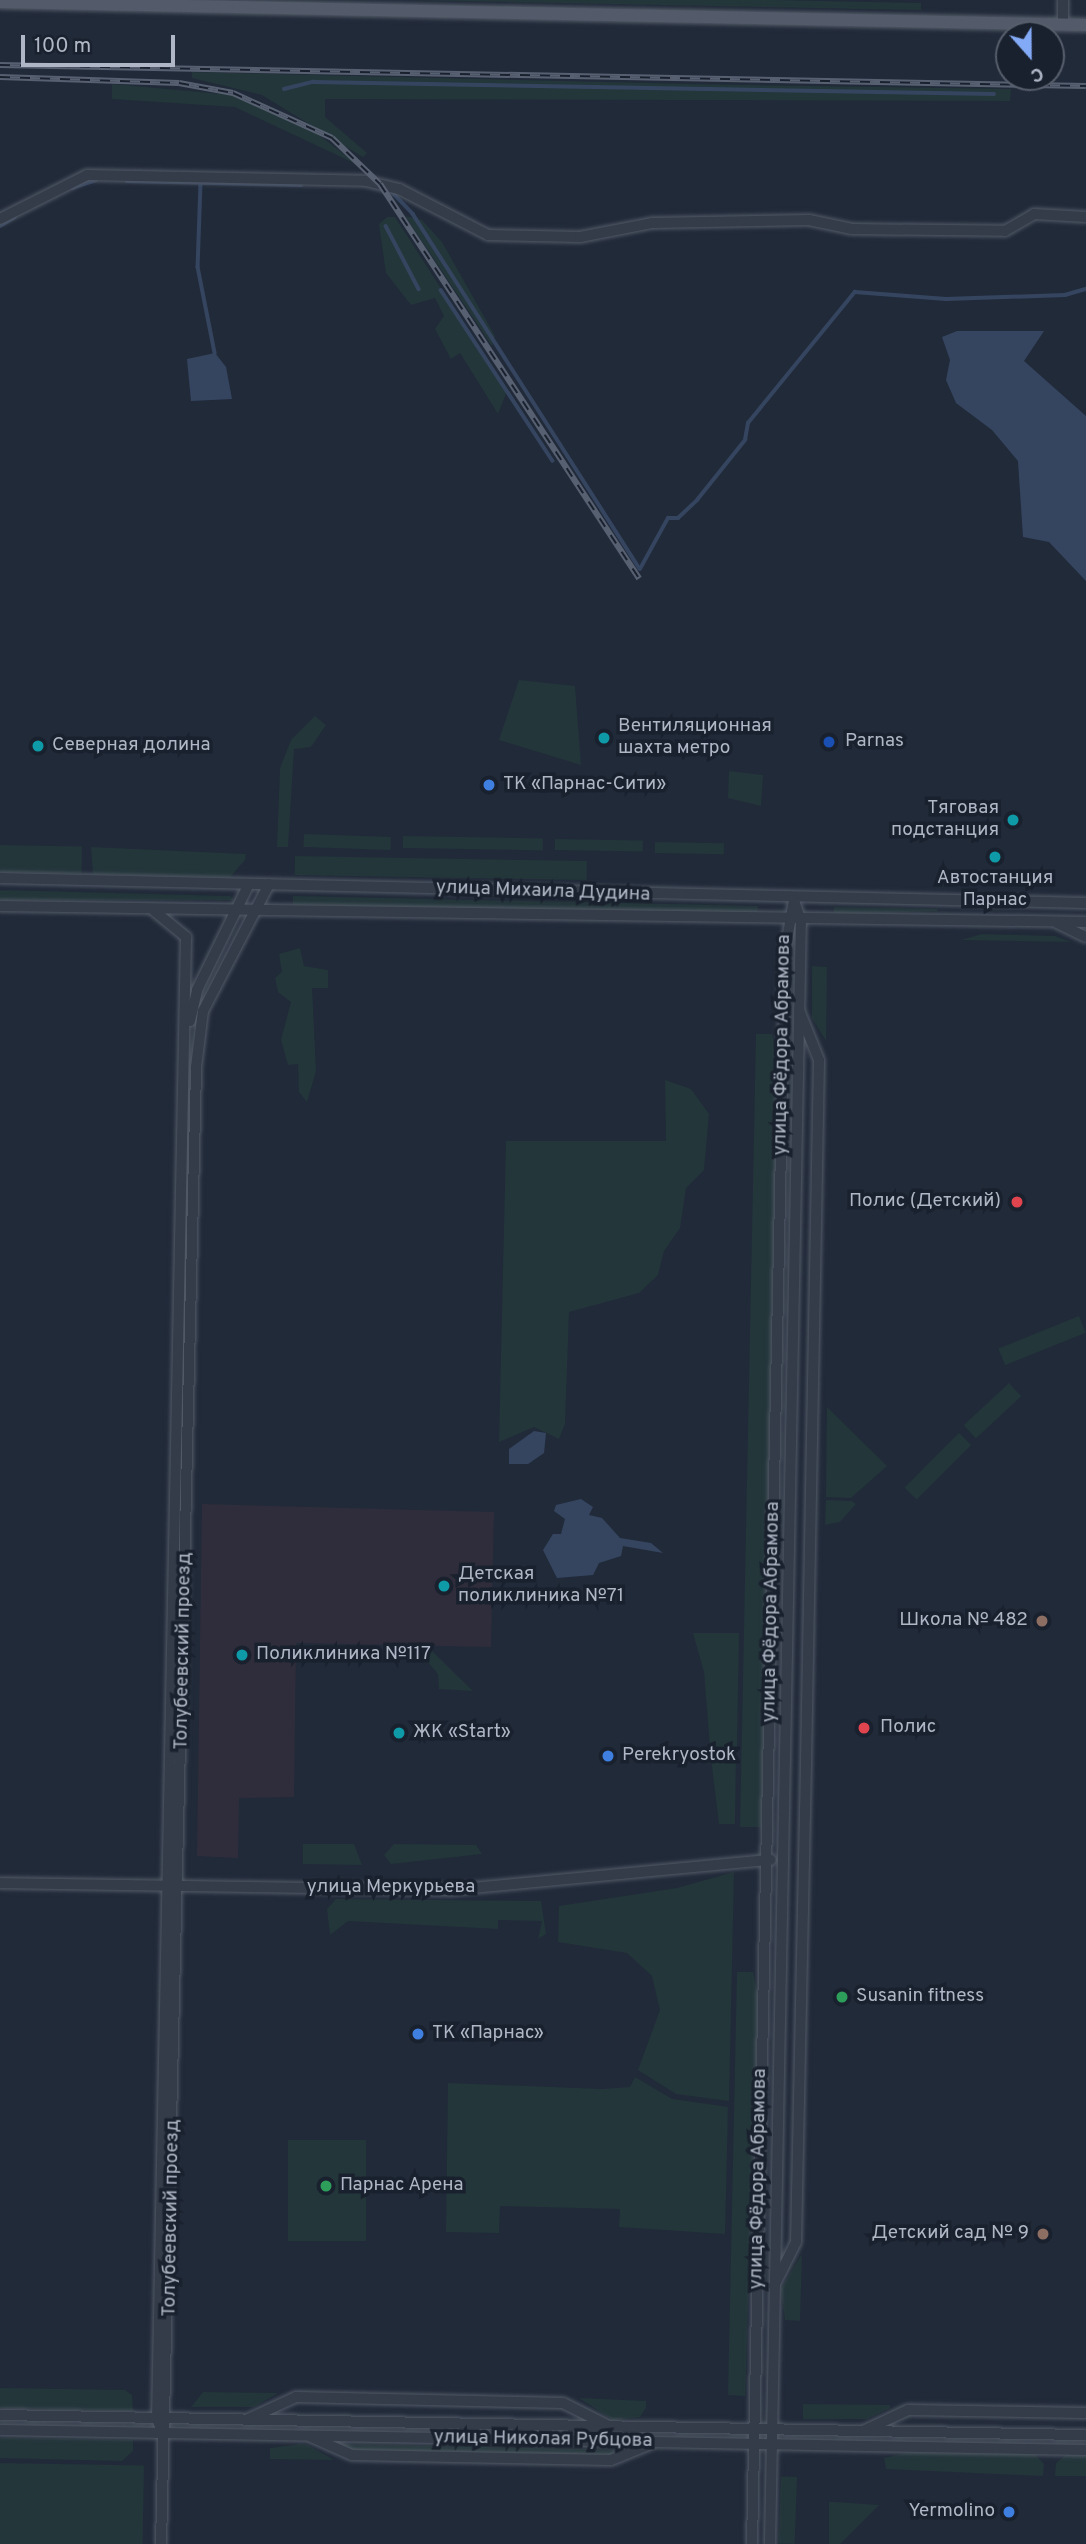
<!DOCTYPE html>
<meta charset="utf-8">
<style>
body{margin:0}
#map{position:relative;width:1086px;height:2544px;overflow:hidden;background:#212a39;font-family:Overpass,sans-serif}
div>[style]{position:absolute}
[style*='--x']{left:calc(var(--x)*1px);top:calc(var(--y)*1px);width:calc(var(--w)*1px);rotate:calc(var(--a)*1deg)}
.medical>*{inset:0;background:#2f2d3b}
.green>*{inset:0;background:#23363a;transform-origin:0 0}
.water>*{inset:0;background:#354560}
.stream>*{height:3.5px;margin:-1.75px;padding:0 1.75px;transform-origin:1.75px;border-radius:1.75px;background:#354560}
.roads{filter:drop-shadow(0 0 2px #525a67) drop-shadow(0 0 2px #525a67)}
.minor>*{height:10px;margin:-5px;padding:0 5px;transform-origin:5px;border-radius:5px;background:#353c49}
.major>*{height:12px;margin:-6px;padding:0 6px;transform-origin:6px;border-radius:6px;background:#535b6a}
.rail>*{height:6px;margin-top:-3px;transform-origin:0;background:repeating-linear-gradient(90deg,#1a212e 0 10px,#576071 0 20px);box-sizing:border-box;border-block:2px solid #576071}
.dots>*{width:19px;height:19px;translate:-50% -50%;box-sizing:border-box;border:4px solid #1a212e;border-radius:50%}
span{translate:-50% -50%;white-space:nowrap;text-align:center;line-height:1.15;-webkit-text-stroke:7px #1a212e;paint-order:stroke}
.poi-label{font-size:19px;color:#afb7c6}
.left{translate:0 -50%;text-align:left}
.right{translate:-100% -50%;text-align:right}
.street-label{font-size:19px;color:#afb7c6}
.north{position:absolute;left:995px;top:21px;width:70px;height:70px;box-sizing:border-box;background:#1a212e;border:2px solid #565d6b;border-radius:50%;rotate:159deg;font-size:19px;font-weight:700;line-height:28px;text-align:center;color:#afb7c6}
.north::after{content:'';display:block;margin:auto;width:24px;height:32px;background:#83aaf7;clip-path:polygon(50% 0,100% 100%,50% 72%,0 100%)}
.scale{position:absolute;left:21px;top:35px;width:154px;height:32px;box-sizing:border-box;border:4px solid #afb7c6;border-top:0;padding-left:9px;font-size:21px;line-height:24px;white-space:nowrap;color:#afb7c6;-webkit-text-stroke:5px #1a212e;paint-order:stroke}
</style>
<div id="map">
<div class="medical">
<i style="clip-path:polygon(202px 1504px,494px 1512px,491px 1647px,296px 1643px,294px 1797px,239px 1798px,238px 1858px,197px 1856px)"></i>
</div>
<div class="green">
<i style="clip-path:polygon(408px 0,772px 0,921px 3px,921px 10px)"></i>
<i style="clip-path:polygon(192px 72px,689px 84px,1011px 89px,1010px 101px,325px 99px,325px 117px,367px 153px,363px 157px,262px 95px,192px 78px)"></i>
<i style="clip-path:polygon(112px 84px,232px 95px,315px 132px,358px 165px,235px 107px,112px 99px)"></i>
<i style="clip-path:polygon(405px 216px,422px 220px,442px 242px,495px 336px,492px 346px)"></i>
<i style="clip-path:polygon(387px 217px,395px 217px,507px 391px,498px 414px,460px 353px,451px 359px,435px 329px,444px 316px,435px 298px,411px 305px,386px 273px,379px 224px)"></i>
<i style="clip-path:polygon(519px 680px,575px 686px,581px 765px,499px 740px)"></i>
<i style="clip-path:polygon(315px 716px,326px 725px,311px 747px,294px 749px,288px 847px,277px 847px,280px 768px,291px 740px)"></i>
<i style="clip-path:polygon(729px 771px,763px 775px,761px 806px,728px 798px)"></i>
<i style="left:304px;top:834px;width:87px;height:13px;rotate:2deg"></i>
<i style="left:403px;top:836px;width:140px;height:12px;rotate:1deg"></i>
<i style="left:555px;top:839px;width:88px;height:11px;rotate:1deg"></i>
<i style="left:655px;top:842px;width:69px;height:11px;rotate:1deg"></i>
<i style="left:0;top:845px;width:82px;height:27px;rotate:1deg"></i>
<i style="clip-path:polygon(91px 847px,246px 854px,245px 860px,230px 877px,93px 874px)"></i>
<i style="left:295px;top:856px;width:292px;height:19px;rotate:1deg"></i>
<i style="clip-path:polygon(0 890px,230px 896px,234px 900px,0 900px)"></i>
<i style="clip-path:polygon(293px 896px,758px 906px,757px 913px,293px 905px)"></i>
<i style="clip-path:polygon(834px 907px,937px 909px,937px 911px,834px 914px)"></i>
<i style="clip-path:polygon(982px 934px,1055px 936px,1071px 942px,961px 940px)"></i>
<i style="clip-path:polygon(300px 948px,304px 966px,328px 970px,328px 988px,312px 988px,316px 1071px,307px 1102px,299px 1092px,298px 1064px,288px 1065px,281px 1040px,291px 1002px,278px 992px,275px 978px,282px 972px,279px 954px)"></i>
<i style="clip-path:polygon(812px 966px,827px 967px,826px 1041px,812px 1018px)"></i>
<i style="clip-path:polygon(756px 1034px,772px 1034px,777px 1057px,762px 1827px,740px 1827px)"></i>
<i style="clip-path:polygon(665px 1080px,691px 1089px,709px 1114px,704px 1170px,686px 1188px,680px 1228px,664px 1251px,658px 1275px,639px 1293px,569px 1312px,565px 1424px,559px 1439px,534px 1427px,499px 1442px,506px 1141px,666px 1141px)"></i>
<i style="left:1079px;top:1316px;width:18px;height:87px;rotate:68deg"></i>
<i style="left:1009px;top:1383px;width:18px;height:62px;rotate:47deg"></i>
<i style="clip-path:polygon(827px 1407px,887px 1466px,851px 1498px,826px 1497px)"></i>
<i style="left:959px;top:1433px;width:17px;height:77px;rotate:45deg"></i>
<i style="clip-path:polygon(826px 1500px,852px 1501px,856px 1504px,840px 1522px,825px 1525px)"></i>
<i style="clip-path:polygon(693px 1633px,739px 1633px,737px 1747px,710px 1747px,704px 1672px)"></i>
<i style="clip-path:polygon(432px 1651px,473px 1691px,439px 1689px,438px 1674px,426px 1660px)"></i>
<i style="clip-path:polygon(710px 1750px,736px 1751px,735px 1824px,719px 1824px)"></i>
<i style="clip-path:polygon(303px 1844px,354px 1844px,362px 1865px,303px 1864px)"></i>
<i style="clip-path:polygon(394px 1844px,476px 1845px,482px 1854px,391px 1864px,384px 1855px)"></i>
<i style="clip-path:polygon(734px 1872px,729px 2101px,676px 2094px,638px 2070px,660px 2010px,652px 1976px,627px 1953px,558px 1942px,559px 1906px,677px 1888px)"></i>
<i style="clip-path:polygon(336px 1899px,541px 1901px,546px 1934px,538px 1939px,542px 1921px,498px 1920px,498px 1929px,348px 1921px,330px 1935px,327px 1909px)"></i>
<i style="clip-path:polygon(737px 1972px,753px 1972px,758px 1996px,745px 2396px,728px 2395px)"></i>
<i style="clip-path:polygon(635px 2077px,672px 2099px,728px 2107px,725px 2234px,619px 2227px,620px 2209px,500px 2206px,499px 2233px,446px 2232px,448px 2083px,602px 2089px,630px 2087px)"></i>
<i style="left:288px;top:2140px;width:78px;height:101px"></i>
<i style="clip-path:polygon(802px 2254px,800px 2321px,785px 2320px,781px 2289px)"></i>
<i style="clip-path:polygon(0 2388px,125px 2390px,132px 2395px,133px 2411px,0 2408px)"></i>
<i style="clip-path:polygon(203px 2392px,278px 2393px,254px 2407px,191px 2407px)"></i>
<i style="clip-path:polygon(579px 2398px,646px 2401px,646px 2408px,640px 2417px,613px 2420px)"></i>
<i style="clip-path:polygon(803px 2404px,890px 2405px,890px 2408px,867px 2419px,803px 2419px)"></i>
<i style="clip-path:polygon(0 2438px,133px 2440px,133px 2451px,122px 2461px,0 2458px)"></i>
<i style="clip-path:polygon(300px 2444px,308px 2445px,334px 2460px,270px 2459px,270px 2448px)"></i>
<i style="clip-path:polygon(337px 2444px,625px 2450px,613px 2455px,349px 2450px)"></i>
<i style="clip-path:polygon(906px 2453px,1034px 2454px,1044px 2464px,1043px 2476px,886px 2469px,884px 2458px)"></i>
<i style="clip-path:polygon(1066px 2455px,1086px 2455px,1086px 2476px,1055px 2476px,1056px 2463px)"></i>
<i style="left:0;top:2463px;width:144px;height:81px;rotate:1deg"></i>
<i style="left:797px;top:2477px;width:67px;height:16px;rotate:92deg"></i>
<i style="clip-path:polygon(829px 2502px,835px 2502px,879px 2505px,840px 2544px,829px 2544px)"></i>
</div>
<div class="water">
<i style="clip-path:polygon(957px 331px,1044px 331px,1024px 361px,1086px 416px,1086px 581px,1049px 542px,1023px 537px,1018px 461px,992px 430px,956px 403px,946px 380px,950px 360px,942px 337px)"></i>
<i style="clip-path:polygon(215px 353px,226px 367px,232px 399px,191px 401px,187px 359px)"></i>
<i style="clip-path:polygon(534px 1431px,546px 1433px,544px 1453px,528px 1464px,509px 1464px,509px 1449px)"></i>
<i style="clip-path:polygon(581px 1499px,593px 1507px,589px 1515px,602px 1518px,620px 1538px,651px 1543px,663px 1553px,623px 1546px,621px 1556px,599px 1563px,593px 1575px,557px 1578px,543px 1550px,553px 1534px,561px 1534px,565px 1519px,554px 1511px,556px 1505px)"></i>
</div>
<div class="stream">
<i style="--x:284;--y:89;--w:30;--a:-14"></i>
<i style="--x:313;--y:82;--w:681;--a:1.01"></i>
<i style="--x:127;--y:181;--w:174;--a:1.3"></i>
<i style="--x:201;--y:183;--w:84;--a:92"></i>
<i style="--x:198;--y:267;--w:88;--a:78.8"></i>
<i style="--x:72;--y:188;--w:25;--a:-18"></i>
<i style="--x:393;--y:193;--w:29;--a:46"></i>
<i style="--x:413;--y:214;--w:421;--a:57.4"></i>
<i style="--x:640;--y:569;--w:58;--a:-61.2"></i>
<i style="--x:668;--y:518;--w:10;--a:0"></i>
<i style="--x:678;--y:518;--w:26;--a:-43"></i>
<i style="--x:697;--y:500;--w:77;--a:-51.3"></i>
<i style="--x:745;--y:440;--w:17;--a:-80"></i>
<i style="--x:748;--y:423;--w:169;--a:-50.8"></i>
<i style="--x:855;--y:292;--w:91;--a:4.4"></i>
<i style="--x:946;--y:299;--w:119;--a:-1.9"></i>
<i style="--x:1065;--y:295;--w:22;--a:-16"></i>
<i style="--x:0;--y:226;--w:17;--a:-31"></i>
<i style="--x:386;--y:226;--w:71;--a:62.4"></i>
<i style="--x:441;--y:290;--w:204;--a:56.8"></i>
</div>
<div class="roads">
<div class="minor">
<i style="--x:1063;--y:24;--w:24;--a:-90"></i>
<i style="--x:0;--y:219;--w:97;--a:-26.8"></i>
<i style="--x:87;--y:175;--w:279;--a:1.2"></i>
<i style="--x:366;--y:181;--w:34;--a:14"></i>
<i style="--x:399;--y:189;--w:100;--a:27.3"></i>
<i style="--x:488;--y:235;--w:92;--a:1.2"></i>
<i style="--x:580;--y:237;--w:73;--a:-11"></i>
<i style="--x:652;--y:223;--w:157;--a:-1.1"></i>
<i style="--x:809;--y:220;--w:44;--a:11.8"></i>
<i style="--x:852;--y:229;--w:153;--a:0.7"></i>
<i style="--x:1005;--y:231;--w:34;--a:-30"></i>
<i style="--x:1034;--y:214;--w:52;--a:3.3"></i>
<i style="--x:0;--y:878;--w:1086;--a:1.32"></i>
<i style="--x:0;--y:906;--w:1086;--a:0.84"></i>
<i style="--x:152;--y:909;--w:44;--a:39.5"></i>
<i style="--x:186;--y:937;--w:1482;--a:91.12"></i>
<i style="--x:157;--y:2419;--w:15;--a:67"></i>
<i style="--x:1057;--y:923;--w:32;--a:26"></i>
<i style="--x:190;--y:1021;--w:32;--a:-77"></i>
<i style="--x:197;--y:990;--w:118;--a:-63.9"></i>
<i style="--x:0;--y:1883;--w:451;--a:0.9"></i>
<i style="--x:451;--y:1890;--w:321;--a:-5.4"></i>
<i style="--x:774;--y:2286;--w:49;--a:-63.4"></i>
<i style="--x:796;--y:2242;--w:480;--a:-88.8"></i>
<i style="--x:806;--y:1762;--w:702;--a:-88.94"></i>
<i style="--x:819;--y:1060;--w:54;--a:-111.8"></i>
<i style="--x:0;--y:2415;--w:1086;--a:1.06"></i>
<i style="--x:246;--y:2420;--w:55;--a:-24.7"></i>
<i style="--x:296;--y:2397;--w:267;--a:1.3"></i>
<i style="--x:563;--y:2403;--w:49;--a:26.6"></i>
<i style="--x:0;--y:2430;--w:1086;--a:1.06"></i>
<i style="--x:863;--y:2431;--w:50;--a:-25"></i>
<i style="--x:908;--y:2410;--w:178;--a:1"></i>
<i style="--x:311;--y:2437;--w:45;--a:23.7"></i>
<i style="--x:352;--y:2455;--w:259;--a:1.1"></i>
<i style="--x:611;--y:2460;--w:45;--a:-22"></i>
<i style="--x:161;--y:2544;--w:1477;--a:-88.64"></i>
<i style="--x:196;--y:1067;--w:56;--a:-82.9"></i>
<i style="--x:203;--y:1011;--w:143;--a:-62.5"></i>
<i style="--x:752;--y:2544;--w:1593;--a:-88.81"></i>
<i style="--x:785;--y:951;--w:52;--a:-80"></i>
<i style="--x:770;--y:2544;--w:1622;--a:-88.91"></i>
<i style="--x:801;--y:922;--w:23;--a:-108"></i>
</div>
<div class="major">
<i style="--x:0;--y:2;--w:1086;--a:1.21"></i>
</div>
</div>
<div class="rail">
<i style="--x:0;--y:65;--w:1086;--a:1.11"></i>
<i style="--x:0;--y:77;--w:179;--a:1.9"></i>
<i style="--x:179;--y:83;--w:55;--a:10.5"></i>
<i style="--x:233;--y:93;--w:109;--a:24.4"></i>
<i style="--x:332;--y:138;--w:66;--a:43.8"></i>
<i style="--x:380;--y:184;--w:472;--a:56.7"></i>
</div>
<div class="dots">
<i style="left:604px;top:738px;background:#0f9aa8"></i>
<i style="left:829px;top:742px;background:#1a4fb4"></i>
<i style="left:38px;top:746px;background:#0f9aa8"></i>
<i style="left:489px;top:785px;background:#3f7fe0"></i>
<i style="left:1013px;top:820px;background:#0f9aa8"></i>
<i style="left:995px;top:857px;background:#0f9aa8"></i>
<i style="left:1017px;top:1202px;background:#e0444e"></i>
<i style="left:444px;top:1586px;background:#0f9aa8"></i>
<i style="left:1042px;top:1621px;background:#8d6e63"></i>
<i style="left:242px;top:1655px;background:#0f9aa8"></i>
<i style="left:864px;top:1728px;background:#e0444e"></i>
<i style="left:399px;top:1733px;background:#0f9aa8"></i>
<i style="left:608px;top:1756px;background:#3f7fe0"></i>
<i style="left:842px;top:1997px;background:#2e9e5b"></i>
<i style="left:418px;top:2034px;background:#3f7fe0"></i>
<i style="left:326px;top:2186px;background:#2e9e5b"></i>
<i style="left:1043px;top:2234px;background:#8d6e63"></i>
<i style="left:1009px;top:2512px;background:#3f7fe0"></i>
</div>
<div class="poi-label">
<span class="left" style="left:618px;top:738px">Вентиляционная<br>шахта метро</span>
<span class="left" style="left:845px;top:742px">Parnas</span>
<span class="left" style="left:52px;top:746px">Северная долина</span>
<span class="left" style="left:503px;top:785px">ТК «Парнас-Сити»</span>
<span class="right" style="left:999px;top:820px">Тяговая<br>подстанция</span>
<span style="left:995px;top:890px">Автостанция<br>Парнас</span>
<span class="right" style="left:1001px;top:1202px">Полис (Детский)</span>
<span class="left" style="left:458px;top:1586px">Детская<br>поликлиника №71</span>
<span class="right" style="left:1028px;top:1621px">Школа № 482</span>
<span class="left" style="left:256px;top:1655px">Поликлиника №117</span>
<span class="left" style="left:880px;top:1728px">Полис</span>
<span class="left" style="left:413px;top:1733px">ЖК «Start»</span>
<span class="left" style="left:622px;top:1756px">Perekryostok</span>
<span class="left" style="left:856px;top:1997px">Susanin fitness</span>
<span class="left" style="left:432px;top:2034px">ТК «Парнас»</span>
<span class="left" style="left:340px;top:2186px">Парнас Арена</span>
<span class="right" style="left:1029px;top:2234px">Детский сад № 9</span>
<span class="right" style="left:995px;top:2512px">Yermolino</span>
</div>
<div class="street-label">
<span style="left:543px;top:892px;rotate:2deg">улица Михаила Дудина</span>
<span style="left:783px;top:1045px;rotate:-89deg">улица Фёдора Абрамова</span>
<span style="left:772px;top:1612px;rotate:-89deg">улица Фёдора Абрамова</span>
<span style="left:184px;top:1651px;rotate:-89deg">Толубеевский проезд</span>
<span style="left:391px;top:1888px">улица Меркурьева</span>
<span style="left:759px;top:2179px;rotate:-89deg">улица Фёдора Абрамова</span>
<span style="left:172px;top:2218px;rotate:-89deg">Толубеевский проезд</span>
<span style="left:543px;top:2440px;rotate:1deg">улица Николая Рубцова</span>
</div>
<div class="north">С</div>
<div class="scale">100 m</div>
</div>
